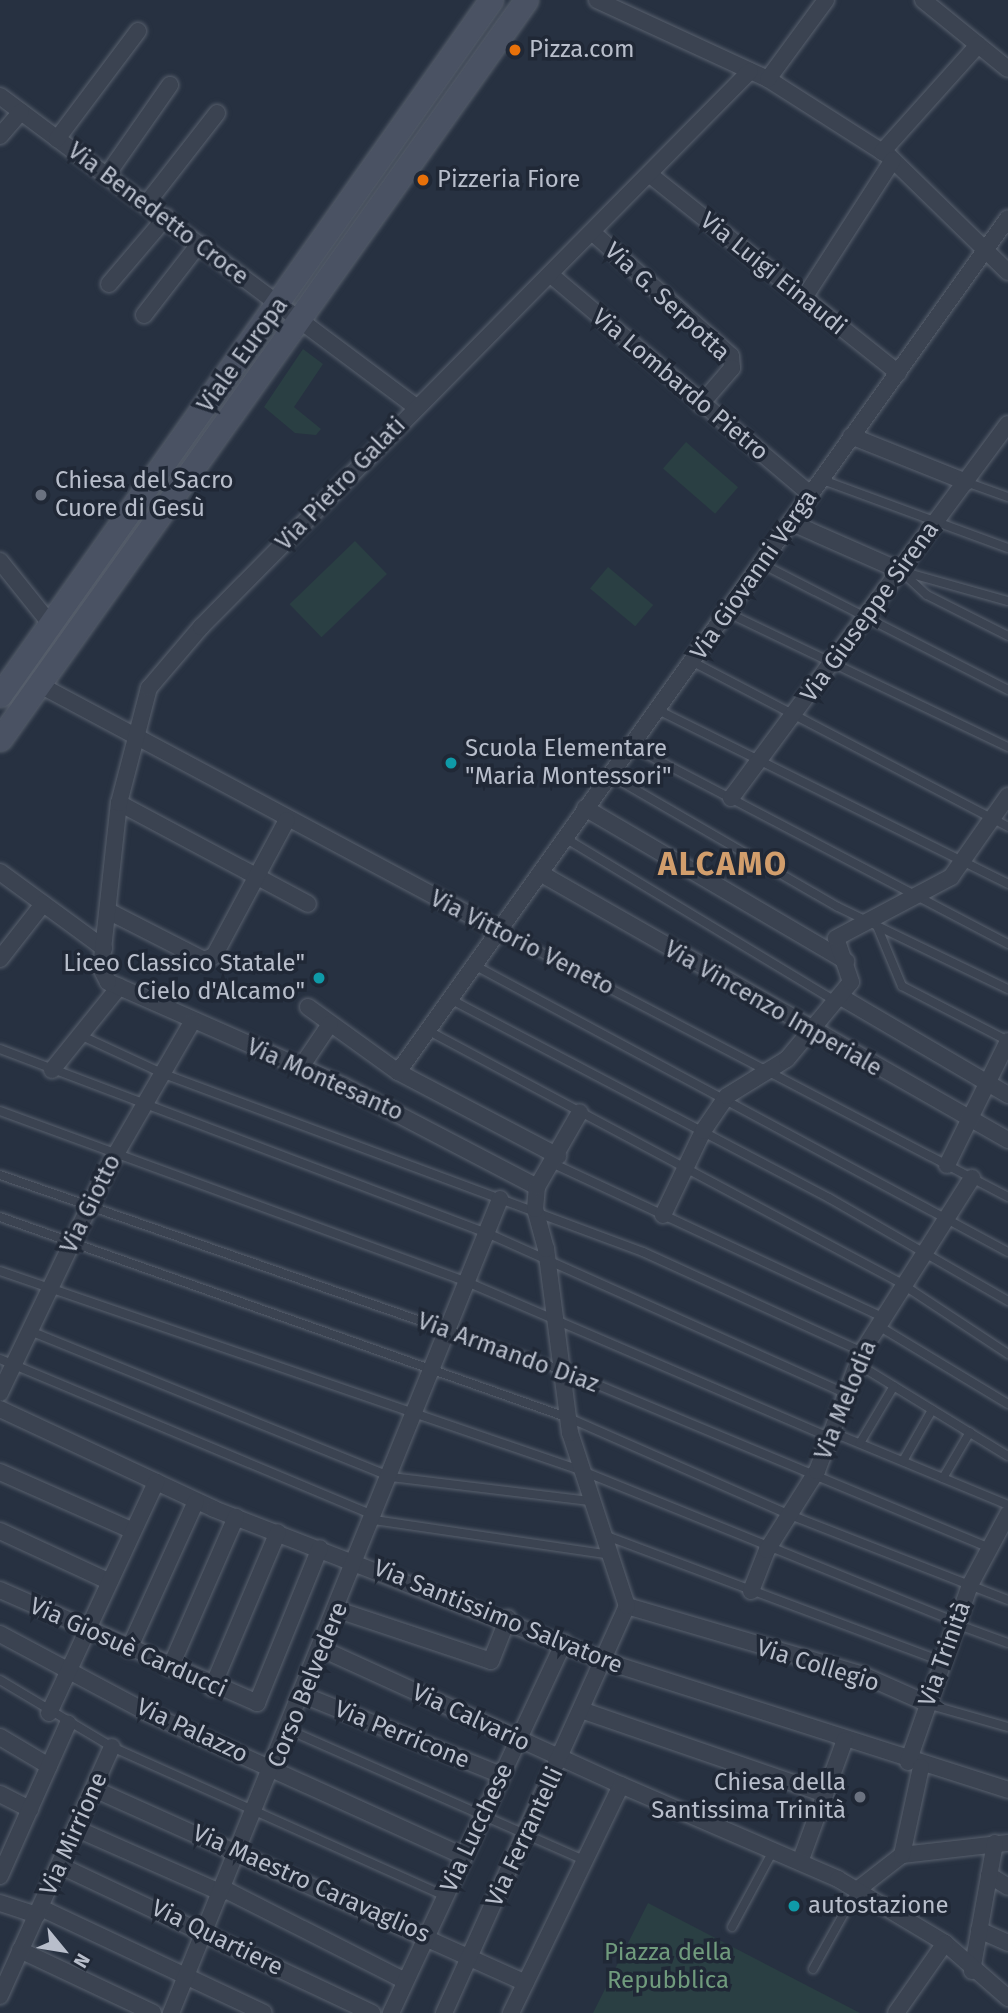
<!DOCTYPE html>
<meta charset="utf-8">
<style>
body{margin:0}
#map{position:relative;width:1008px;height:2013px;overflow:hidden;background:#273141;font-family:"Fira Sans",sans-serif}
div>[style]{position:absolute}
[style*='--x']{left:calc(var(--x)*1px);top:calc(var(--y)*1px);width:calc(var(--w)*1px);rotate:calc(var(--a)*1deg)}
.green>*{inset:0;background:#2a3f43;transform-origin:0 0}
.roads{filter:drop-shadow(0 0 2px #59616e) drop-shadow(0 0 2px #59616e)}
.lane>*{height:8px;margin:-4px;padding:0 4px;transform-origin:4px;border-radius:4px;background:#3b4351}
.street>*{height:16px;margin:-8px;padding:0 8px;transform-origin:8px;border-radius:8px;background:#3b4351}
.secondary>*{height:23px;margin:-11.5px;padding:0 11.5px;transform-origin:11.5px;border-radius:11.5px;background:#4a5263}
.dots>*{width:19px;height:19px;translate:-50% -50%;box-sizing:border-box;border:4px solid #202836;border-radius:50%}
span{translate:-50% -50%;white-space:nowrap;text-align:center;line-height:1.15;-webkit-text-stroke:7px #202836;paint-order:stroke}
.poi-label{font-size:24px;color:#b8becb}
.left{translate:0 -50%;text-align:left}
.right{translate:-100% -50%;text-align:right}
.street-label{font-size:24px;color:#b8becb}
.park-label{font-size:24px;color:#709b7d}
.district-label{font-size:32px;color:#d29e6c;font-weight:700;letter-spacing:2px}
.north{position:absolute;left:28px;top:1915px;width:70px;height:70px;-webkit-text-stroke:5px #202836;paint-order:stroke;rotate:120deg;font-size:19px;font-weight:700;line-height:28px;text-align:center;color:#b8becb}
.north::after{content:'';display:block;margin:auto;width:24px;height:32px;background:#b8becb;clip-path:polygon(50% 0,100% 100%,50% 72%,0 100%)}
</style>
<div id="map">
<div class="green">
<i style="clip-path:polygon(303px 349px,323px 364px,294px 407px,321px 429px,316px 435px,295px 433px,264px 407px)"></i>
<i style="left:686px;top:442px;width:69px;height:35px;rotate:41deg"></i>
<i style="left:355px;top:541px;width:46px;height:91px;rotate:46deg"></i>
<i style="left:608px;top:567px;width:59px;height:28px;rotate:40deg"></i>
<i style="clip-path:polygon(648px 1903px,860px 2013px,593px 2013px)"></i>
</div>
<div class="roads">
<div class="lane">
<i style="--x:820;--y:479;--w:200;--a:20.2"></i>
<i style="--x:966;--y:482;--w:45;--a:19.7"></i>
<i style="--x:760;--y:563;--w:279;--a:27.1"></i>
<i style="--x:901;--y:571;--w:35;--a:43"></i>
<i style="--x:927;--y:595;--w:91;--a:26.8"></i>
<i style="--x:901;--y:571;--w:111;--a:15.7"></i>
<i style="--x:726;--y:612;--w:313;--a:25.6"></i>
<i style="--x:693;--y:662;--w:356;--a:27.6"></i>
<i style="--x:658;--y:710;--w:391;--a:26.4"></i>
<i style="--x:631;--y:746;--w:426;--a:27.7"></i>
<i style="--x:610;--y:775;--w:263;--a:30.1"></i>
<i style="--x:838;--y:907;--w:189;--a:25.8"></i>
<i style="--x:565;--y:838;--w:315;--a:31.1"></i>
<i style="--x:877;--y:926;--w:65;--a:67.4"></i>
<i style="--x:902;--y:986;--w:119;--a:27.4"></i>
<i style="--x:498;--y:930;--w:576;--a:27.63"></i>
<i style="--x:474;--y:965;--w:606;--a:28.26"></i>
<i style="--x:450;--y:999;--w:428;--a:27.7"></i>
<i style="--x:829;--y:1198;--w:207;--a:29.9"></i>
<i style="--x:427;--y:1030;--w:535;--a:28.1"></i>
<i style="--x:899;--y:1282;--w:131;--a:33.4"></i>
<i style="--x:80;--y:1035;--w:93;--a:24.9"></i>
<i style="--x:164;--y:1074;--w:511;--a:20.39"></i>
<i style="--x:643;--y:1252;--w:241;--a:24.5"></i>
<i style="--x:0;--y:1049;--w:521;--a:20.7"></i>
<i style="--x:487;--y:1233;--w:392;--a:24.1"></i>
<i style="--x:0;--y:1111;--w:497;--a:20.1"></i>
<i style="--x:467;--y:1282;--w:385;--a:23.2"></i>
<i style="--x:821;--y:1434;--w:18;--a:3"></i>
<i style="--x:839;--y:1435;--w:183;--a:22.5"></i>
<i style="--x:554;--y:1164;--w:362;--a:25"></i>
<i style="--x:0;--y:1175;--w:595;--a:19.14"></i>
<i style="--x:562;--y:1370;--w:460;--a:22.6"></i>
<i style="--x:0;--y:1217;--w:603;--a:19.46"></i>
<i style="--x:569;--y:1418;--w:241;--a:23.7"></i>
<i style="--x:790;--y:1515;--w:234;--a:21.3"></i>
<i style="--x:0;--y:1271;--w:613;--a:18.94"></i>
<i style="--x:580;--y:1470;--w:406;--a:22"></i>
<i style="--x:877;--y:1325;--w:153;--a:31.1"></i>
<i style="--x:30;--y:1331;--w:389;--a:22"></i>
<i style="--x:391;--y:1477;--w:198;--a:6.9"></i>
<i style="--x:0;--y:1359;--w:404;--a:22.7"></i>
<i style="--x:856;--y:1363;--w:178;--a:31.5"></i>
<i style="--x:860;--y:1443;--w:66;--a:-59.2"></i>
<i style="--x:903;--y:1461;--w:59;--a:-60.4"></i>
<i style="--x:943;--y:1478;--w:53;--a:-59.6"></i>
<i style="--x:374;--y:1520;--w:239;--a:8.4"></i>
<i style="--x:604;--y:1535;--w:362;--a:20.5"></i>
<i style="--x:956;--y:1624;--w:55;--a:20.1"></i>
<i style="--x:0;--y:1680;--w:131;--a:30.9"></i>
<i style="--x:112;--y:1747;--w:365;--a:24.1"></i>
<i style="--x:927;--y:1704;--w:84;--a:15.9"></i>
<i style="--x:289;--y:1730;--w:322;--a:23.8"></i>
<i style="--x:732;--y:1927;--w:86;--a:-61.7"></i>
<i style="--x:813;--y:1969;--w:90;--a:-60.9"></i>
</div>
<div class="street">
<i style="--x:597;--y:0;--w:188;--a:24.8"></i>
<i style="--x:768;--y:79;--w:143;--a:32.5"></i>
<i style="--x:889;--y:156;--w:166;--a:44.3"></i>
<i style="--x:923;--y:0;--w:109;--a:39.1"></i>
<i style="--x:768;--y:79;--w:98;--a:-53.7"></i>
<i style="--x:0;--y:96;--w:519;--a:36.78"></i>
<i style="--x:0;--y:136;--w:32;--a:-49"></i>
<i style="--x:57;--y:139;--w:135;--a:-53.1"></i>
<i style="--x:882;--y:152;--w:144;--a:-48.1"></i>
<i style="--x:649;--y:174;--w:319;--a:38.6"></i>
<i style="--x:107;--y:175;--w:110;--a:-55"></i>
<i style="--x:147;--y:203;--w:114;--a:-52.1"></i>
<i style="--x:592;--y:232;--w:186;--a:41.7"></i>
<i style="--x:731;--y:356;--w:12;--a:85"></i>
<i style="--x:732;--y:368;--w:48;--a:130.7"></i>
<i style="--x:551;--y:275;--w:339;--a:40.2"></i>
<i style="--x:109;--y:284;--w:88;--a:-49.6"></i>
<i style="--x:804;--y:298;--w:164;--a:-57.2"></i>
<i style="--x:144;--y:315;--w:90;--a:-52.2"></i>
<i style="--x:851;--y:436;--w:124;--a:21.8"></i>
<i style="--x:790;--y:522;--w:121;--a:23.8"></i>
<i style="--x:0;--y:561;--w:83;--a:51.3"></i>
<i style="--x:38;--y:684;--w:522;--a:28.14"></i>
<i style="--x:731;--y:798;--w:465;--a:-53.5"></i>
<i style="--x:119;--y:803;--w:214;--a:28.1"></i>
<i style="--x:585;--y:808;--w:303;--a:30.4"></i>
<i style="--x:0;--y:872;--w:129;--a:36.2"></i>
<i style="--x:540;--y:873;--w:539;--a:29.71"></i>
<i style="--x:108;--y:911;--w:108;--a:27"></i>
<i style="--x:204;--y:960;--w:11;--a:-22"></i>
<i style="--x:214;--y:956;--w:154;--a:-61.8"></i>
<i style="--x:0;--y:959;--w:70;--a:-52"></i>
<i style="--x:841;--y:997;--w:194;--a:30.4"></i>
<i style="--x:308;--y:1007;--w:111;--a:35.8"></i>
<i style="--x:398;--y:1072;--w:181;--a:27.7"></i>
<i style="--x:301;--y:1067;--w:52;--a:-56"></i>
<i style="--x:52;--y:1070;--w:107;--a:-51.1"></i>
<i style="--x:398;--y:1072;--w:1049;--a:-54.46"></i>
<i style="--x:947;--y:1165;--w:138;--a:-63.8"></i>
<i style="--x:537;--y:1187;--w:218;--a:-152.4"></i>
<i style="--x:344;--y:1086;--w:258;--a:-156.2"></i>
<i style="--x:108;--y:982;--w:16;--a:-117"></i>
<i style="--x:101;--y:968;--w:166;--a:-83.8"></i>
<i style="--x:119;--y:803;--w:119;--a:-75.4"></i>
<i style="--x:149;--y:688;--w:80;--a:-49.6"></i>
<i style="--x:201;--y:627;--w:781;--a:-45.36"></i>
<i style="--x:663;--y:1215;--w:93;--a:-64.5"></i>
<i style="--x:703;--y:1131;--w:42;--a:-55.6"></i>
<i style="--x:727;--y:1096;--w:70;--a:-31.7"></i>
<i style="--x:787;--y:1059;--w:100;--a:-50.3"></i>
<i style="--x:851;--y:982;--w:46;--a:-108.8"></i>
<i style="--x:836;--y:938;--w:130;--a:-27.9"></i>
<i style="--x:951;--y:877;--w:99;--a:-54.9"></i>
<i style="--x:0;--y:1393;--w:252;--a:-64.4"></i>
<i style="--x:109;--y:1166;--w:166;--a:-60"></i>
<i style="--x:0;--y:1409;--w:236;--a:25"></i>
<i style="--x:214;--y:1509;--w:426;--a:21.2"></i>
<i style="--x:611;--y:1663;--w:417;--a:17.7"></i>
<i style="--x:0;--y:1472;--w:143;--a:23.9"></i>
<i style="--x:0;--y:1531;--w:119;--a:24.8"></i>
<i style="--x:0;--y:1590;--w:281;--a:23.7"></i>
<i style="--x:257;--y:1703;--w:167;--a:-67.9"></i>
<i style="--x:751;--y:1591;--w:44;--a:-68.7"></i>
<i style="--x:767;--y:1550;--w:93;--a:-57.7"></i>
<i style="--x:817;--y:1471;--w:127;--a:-69.3"></i>
<i style="--x:862;--y:1352;--w:206;--a:-57.7"></i>
<i style="--x:627;--y:1606;--w:246;--a:16.3"></i>
<i style="--x:863;--y:1675;--w:69;--a:24"></i>
<i style="--x:338;--y:1610;--w:161;--a:18.4"></i>
<i style="--x:491;--y:1661;--w:46;--a:-68.4"></i>
<i style="--x:0;--y:1634;--w:168;--a:28.1"></i>
<i style="--x:148;--y:1713;--w:346;--a:24.4"></i>
<i style="--x:129;--y:1649;--w:162;--a:-65.6"></i>
<i style="--x:322;--y:1649;--w:328;--a:24.5"></i>
<i style="--x:170;--y:1668;--w:165;--a:-66.4"></i>
<i style="--x:212;--y:1688;--w:169;--a:-67.1"></i>
<i style="--x:303;--y:1695;--w:214;--a:22"></i>
<i style="--x:584;--y:1711;--w:255;--a:19"></i>
<i style="--x:49;--y:1713;--w:255;--a:-65.1"></i>
<i style="--x:0;--y:1737;--w:57;--a:30.6"></i>
<i style="--x:908;--y:1762;--w:188;--a:-70.7"></i>
<i style="--x:970;--y:1585;--w:81;--a:-61.8"></i>
<i style="--x:94;--y:1789;--w:473;--a:24.2"></i>
<i style="--x:0;--y:1794;--w:34;--a:27"></i>
<i style="--x:77;--y:1829;--w:158;--a:23.8"></i>
<i style="--x:902;--y:1855;--w:107;--a:-6.5"></i>
<i style="--x:800;--y:1862;--w:130;--a:-69.8"></i>
<i style="--x:61;--y:1866;--w:344;--a:25.3"></i>
<i style="--x:989;--y:1875;--w:22;--a:32"></i>
<i style="--x:0;--y:1876;--w:167;--a:-66"></i>
<i style="--x:224;--y:1889;--w:203;--a:26.9"></i>
<i style="--x:857;--y:1890;--w:57;--a:-37.9"></i>
<i style="--x:902;--y:1855;--w:90;--a:-77.8"></i>
<i style="--x:0;--y:1903;--w:39;--a:18"></i>
<i style="--x:41;--y:1908;--w:246;--a:25.2"></i>
<i style="--x:979;--y:1930;--w:32;--a:24"></i>
<i style="--x:20;--y:1950;--w:147;--a:25.3"></i>
<i style="--x:972;--y:1971;--w:130;--a:-79.8"></i>
<i style="--x:0;--y:1996;--w:273;--a:-65.8"></i>
<i style="--x:171;--y:2013;--w:878;--a:-67.99"></i>
<i style="--x:391;--y:2013;--w:409;--a:-65"></i>
<i style="--x:444;--y:2013;--w:446;--a:-65.8"></i>
<i style="--x:627;--y:1606;--w:182;--a:-108.2"></i>
<i style="--x:570;--y:1433;--w:186;--a:-97.4"></i>
<i style="--x:546;--y:1249;--w:41;--a:-105.4"></i>
<i style="--x:535;--y:1209;--w:22;--a:-85"></i>
<i style="--x:537;--y:1187;--w:86;--a:-60.2"></i>
<i style="--x:511;--y:2013;--w:253;--a:-64.2"></i>
<i style="--x:621;--y:1785;--w:236;--a:23.4"></i>
<i style="--x:838;--y:1879;--w:125;--a:30.9"></i>
<i style="--x:945;--y:1943;--w:84;--a:41.1"></i>
<i style="--x:896;--y:2013;--w:85;--a:-55"></i>
</div>
<div class="secondary">
<i style="--x:0;--y:695;--w:851;--a:-54.76"></i>
<i style="--x:0;--y:739;--w:907;--a:-54.56"></i>
</div>
</div>
<div class="dots">
<i style="left:515px;top:50px;background:#e8710a"></i>
<i style="left:423px;top:180px;background:#e8710a"></i>
<i style="left:41px;top:495px;background:#6b7280"></i>
<i style="left:451px;top:763px;background:#0f9aa8"></i>
<i style="left:319px;top:978px;background:#0f9aa8"></i>
<i style="left:860px;top:1797px;background:#6b7280"></i>
<i style="left:794px;top:1906px;background:#0f9aa8"></i>
</div>
<div class="poi-label">
<span class="left" style="left:529px;top:50px">Pizza.com</span>
<span class="left" style="left:437px;top:180px">Pizzeria Fiore</span>
<span class="left" style="left:55px;top:495px">Chiesa del Sacro<br>Cuore di Gesù</span>
<span class="left" style="left:465px;top:763px">Scuola Elementare<br>"Maria Montessori"</span>
<span class="right" style="left:305px;top:978px">Liceo Classico Statale"<br>Cielo d'Alcamo"</span>
<span class="right" style="left:846px;top:1797px">Chiesa della<br>Santissima Trinità</span>
<span class="left" style="left:808px;top:1906px">autostazione</span>
</div>
<div class="street-label">
<span style="left:158px;top:214px;rotate:37deg">Via Benedetto Croce</span>
<span style="left:773px;top:274px;rotate:39deg">Via Luigi Einaudi</span>
<span style="left:667px;top:302px;rotate:43deg">Via G. Serpotta</span>
<span style="left:243px;top:355px;rotate:-54deg">Viale Europa</span>
<span style="left:680px;top:385px;rotate:40deg">Via Lombardo Pietro</span>
<span style="left:341px;top:484px;rotate:-46deg">Via Pietro Galati</span>
<span style="left:754px;top:575px;rotate:-55deg">Via Giovanni Verga</span>
<span style="left:870px;top:612px;rotate:-54deg">Via Giuseppe Sirena</span>
<span style="left:522px;top:943px;rotate:27deg">Via Vittorio Veneto</span>
<span style="left:773px;top:1009px;rotate:30deg">Via Vincenzo Imperiale</span>
<span style="left:325px;top:1080px;rotate:24deg">Via Montesanto</span>
<span style="left:91px;top:1204px;rotate:-64deg">Via Giotto</span>
<span style="left:508px;top:1353px;rotate:20deg">Via Armando Diaz</span>
<span style="left:846px;top:1400px;rotate:-68deg">Via Melodia</span>
<span style="left:498px;top:1617px;rotate:22deg">Via Santissimo Salvatore</span>
<span style="left:128px;top:1648px;rotate:24deg">Via Giosuè Carducci</span>
<span style="left:945px;top:1654px;rotate:-70deg">Via Trinità</span>
<span style="left:818px;top:1666px;rotate:17deg">Via Collegio</span>
<span style="left:308px;top:1685px;rotate:-68deg">Corso Belvedere</span>
<span style="left:471px;top:1718px;rotate:25deg">Via Calvario</span>
<span style="left:192px;top:1731px;rotate:25deg">Via Palazzo</span>
<span style="left:402px;top:1735px;rotate:22deg">Via Perricone</span>
<span style="left:477px;top:1828px;rotate:-65deg">Via Lucchese</span>
<span style="left:74px;top:1834px;rotate:-66deg">Via Mirrione</span>
<span style="left:525px;top:1837px;rotate:-65deg">Via Ferrantelli</span>
<span style="left:311px;top:1884px;rotate:24deg">Via Maestro Caravaglios</span>
<span style="left:217px;top:1938px;rotate:26deg">Via Quartiere</span>
</div>
<div class="park-label">
<span style="left:668px;top:1967px">Piazza della<br>Repubblica</span>
</div>
<div class="district-label">
<span style="left:723px;top:864px">ALCAMO</span>
</div>
<div class="north">N</div>
</div>
